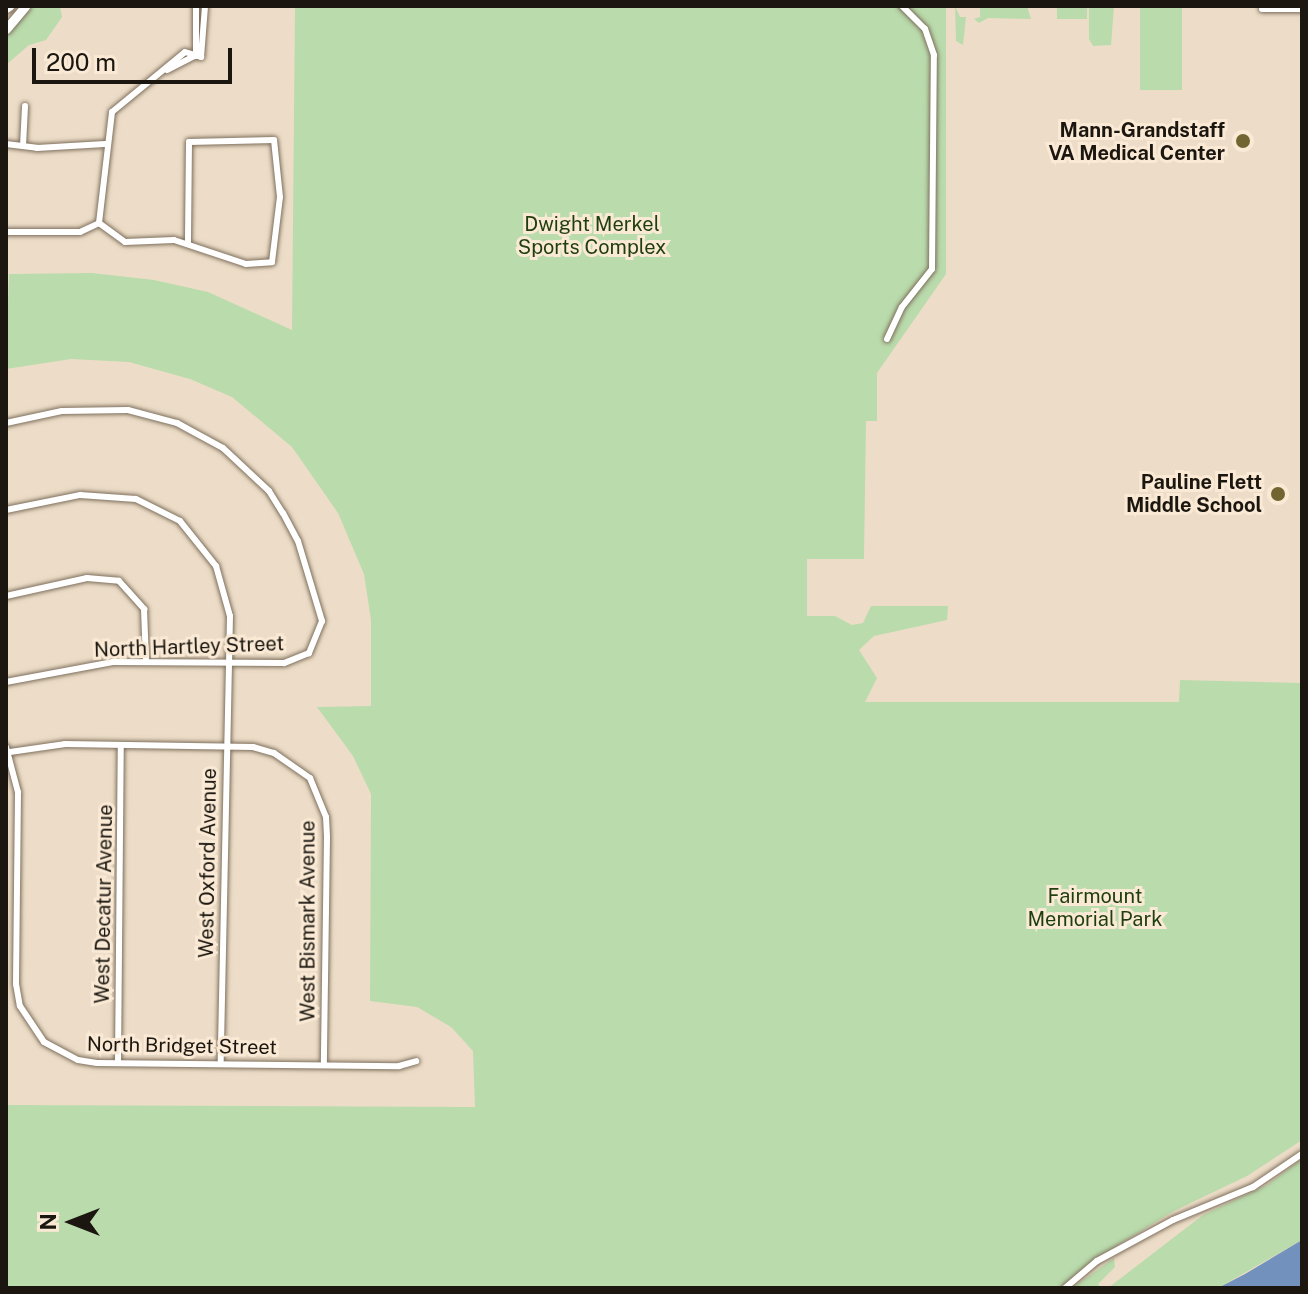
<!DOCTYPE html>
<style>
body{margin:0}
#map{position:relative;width:1308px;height:1294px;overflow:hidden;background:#edddc8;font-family:"Public Sans",sans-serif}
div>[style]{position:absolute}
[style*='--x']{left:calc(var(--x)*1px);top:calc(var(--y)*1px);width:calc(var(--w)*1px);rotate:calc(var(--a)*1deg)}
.green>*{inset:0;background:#badbac;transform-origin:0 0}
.water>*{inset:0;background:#7292bd}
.roads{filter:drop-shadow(0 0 2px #7e705d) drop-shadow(0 0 2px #7e705d)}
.minor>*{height:6px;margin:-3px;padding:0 3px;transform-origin:3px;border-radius:3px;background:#fff}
.secondary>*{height:9px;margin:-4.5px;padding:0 4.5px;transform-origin:4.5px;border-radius:4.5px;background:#fff}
.dots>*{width:22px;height:22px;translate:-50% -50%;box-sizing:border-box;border:4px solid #faead5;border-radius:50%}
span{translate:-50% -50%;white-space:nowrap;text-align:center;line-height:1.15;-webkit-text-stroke:6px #faead5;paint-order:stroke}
.poi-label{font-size:20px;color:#1b160f;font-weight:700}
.right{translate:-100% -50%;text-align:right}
.park-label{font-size:20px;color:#1f3e0e}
.street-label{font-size:20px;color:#1b160f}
.frame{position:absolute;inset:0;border:8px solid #1b160f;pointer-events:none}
.north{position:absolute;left:32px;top:1182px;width:80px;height:80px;-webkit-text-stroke:6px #faead5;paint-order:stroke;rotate:270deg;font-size:22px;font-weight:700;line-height:32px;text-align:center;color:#1b160f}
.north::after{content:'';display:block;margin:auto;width:28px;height:36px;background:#1b160f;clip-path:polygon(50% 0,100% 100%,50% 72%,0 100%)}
.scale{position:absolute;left:32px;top:48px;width:200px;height:36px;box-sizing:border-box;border:4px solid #1b160f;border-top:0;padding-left:10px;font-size:24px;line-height:28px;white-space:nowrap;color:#1b160f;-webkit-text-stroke:6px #faead5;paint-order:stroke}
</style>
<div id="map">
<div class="green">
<i style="clip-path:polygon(31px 6px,60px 6px,62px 17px,46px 40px,29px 45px,6px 65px,6px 37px)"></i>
<i style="clip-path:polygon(295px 6px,946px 6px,946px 274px,877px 373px,877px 421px,866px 421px,864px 559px,807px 559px,807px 616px,835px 616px,852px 625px,863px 623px,871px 606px,948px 606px,947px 620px,874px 636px,859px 650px,877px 678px,865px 702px,1179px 702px,1180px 680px,1302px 683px,1302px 1140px,1247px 1176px,1174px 1211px,1098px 1257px,1060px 1288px,6px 1288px,6px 1105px,475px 1107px,473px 1051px,451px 1027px,417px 1007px,370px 1001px,371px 794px,353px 756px,317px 707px,371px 706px,371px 620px,364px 574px,338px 513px,292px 447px,232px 397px,190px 379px,129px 362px,71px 359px,6px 369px,9px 274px,92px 273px,154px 280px,208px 292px,292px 330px)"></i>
<i style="clip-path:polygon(955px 6px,960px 17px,966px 17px,963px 45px,956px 41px)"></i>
<i style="clip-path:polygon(980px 6px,1027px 6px,1031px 19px,988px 18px,979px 23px,974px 19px,980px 17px)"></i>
<i style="left:1057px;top:6px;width:30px;height:13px"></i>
<i style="clip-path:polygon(1089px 6px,1114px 6px,1111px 45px,1093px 46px,1089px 39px)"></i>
<i style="left:1140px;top:6px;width:42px;height:84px"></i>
<i style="clip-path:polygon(1302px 1159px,1302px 1240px,1218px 1288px,1108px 1288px,1203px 1215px,1267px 1185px)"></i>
<i style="clip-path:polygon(1114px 1258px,1115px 1267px,1098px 1284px,1101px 1288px,1072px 1288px)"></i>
</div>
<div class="water">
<i style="clip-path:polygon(1302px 1240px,1302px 1288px,1218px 1288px,1245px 1274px)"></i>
</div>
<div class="roads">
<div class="minor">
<i style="--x:1262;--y:9;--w:40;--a:0"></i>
<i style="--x:196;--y:56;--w:50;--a:-90"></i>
<i style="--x:167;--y:70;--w:31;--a:-27"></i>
<i style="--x:6;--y:144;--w:31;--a:7"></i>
<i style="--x:37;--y:148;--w:68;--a:-3.4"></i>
<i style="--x:23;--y:146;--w:40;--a:-87.1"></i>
<i style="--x:99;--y:223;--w:112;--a:-83.3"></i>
<i style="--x:112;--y:112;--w:94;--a:-39.4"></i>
<i style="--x:185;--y:52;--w:17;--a:17"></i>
<i style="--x:201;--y:57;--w:51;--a:-85.5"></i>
<i style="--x:6;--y:232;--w:74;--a:0"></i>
<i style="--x:80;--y:232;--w:21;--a:-25"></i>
<i style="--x:99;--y:223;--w:32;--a:36"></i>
<i style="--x:125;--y:242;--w:49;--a:-2.3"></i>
<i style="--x:174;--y:240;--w:76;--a:18.4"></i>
<i style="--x:246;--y:264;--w:26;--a:-4"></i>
<i style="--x:272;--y:262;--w:65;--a:-83"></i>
<i style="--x:280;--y:197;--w:57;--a:-96"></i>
<i style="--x:274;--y:140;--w:85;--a:178.7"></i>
<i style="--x:189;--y:142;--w:101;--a:90.6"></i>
<i style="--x:887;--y:339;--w:35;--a:-65"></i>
<i style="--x:902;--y:307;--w:48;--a:-51.7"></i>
<i style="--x:932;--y:269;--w:214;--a:-89.5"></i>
<i style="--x:934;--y:55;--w:28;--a:-109"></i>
<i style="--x:925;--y:29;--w:33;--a:-135"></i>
<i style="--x:6;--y:423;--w:57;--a:-12.1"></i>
<i style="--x:62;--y:411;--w:66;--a:-0.9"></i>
<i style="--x:128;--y:410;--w:51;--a:14.9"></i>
<i style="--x:177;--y:423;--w:52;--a:28.5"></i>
<i style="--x:223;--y:448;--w:63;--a:43.1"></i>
<i style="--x:269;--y:491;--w:26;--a:58"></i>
<i style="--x:283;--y:513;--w:32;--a:62"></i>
<i style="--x:298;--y:541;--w:84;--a:73.3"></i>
<i style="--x:322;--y:621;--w:35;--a:112"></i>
<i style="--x:309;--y:653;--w:27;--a:158"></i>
<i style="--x:284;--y:663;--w:171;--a:-179.7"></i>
<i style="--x:113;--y:662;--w:109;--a:169.4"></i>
<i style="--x:6;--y:510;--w:76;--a:-11.5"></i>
<i style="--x:80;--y:495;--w:56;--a:4.1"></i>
<i style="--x:136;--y:499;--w:49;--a:26.6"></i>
<i style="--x:180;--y:521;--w:58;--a:51.3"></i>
<i style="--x:216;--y:566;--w:52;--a:74.4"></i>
<i style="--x:230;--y:616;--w:448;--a:91.2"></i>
<i style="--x:6;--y:596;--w:83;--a:-12.5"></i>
<i style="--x:87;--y:578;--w:32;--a:5"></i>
<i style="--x:119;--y:581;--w:38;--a:48"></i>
<i style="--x:144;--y:609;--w:53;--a:87.8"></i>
<i style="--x:6;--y:747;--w:47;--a:75.1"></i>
<i style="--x:18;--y:792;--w:192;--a:90.6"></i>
<i style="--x:16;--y:984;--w:22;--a:80"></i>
<i style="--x:20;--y:1006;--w:43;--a:56.3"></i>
<i style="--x:44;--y:1042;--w:38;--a:28"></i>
<i style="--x:78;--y:1060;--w:19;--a:9"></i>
<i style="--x:97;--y:1063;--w:302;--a:0.6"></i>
<i style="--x:399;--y:1066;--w:18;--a:-16"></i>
<i style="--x:10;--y:752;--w:56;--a:-8.3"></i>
<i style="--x:65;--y:744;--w:188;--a:0.9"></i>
<i style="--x:253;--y:747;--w:22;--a:16"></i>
<i style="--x:274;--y:753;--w:44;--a:34.8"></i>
<i style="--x:310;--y:778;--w:42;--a:67.7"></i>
<i style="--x:326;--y:817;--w:20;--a:87"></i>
<i style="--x:327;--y:837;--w:228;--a:90.8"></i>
<i style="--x:118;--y:1063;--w:317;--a:-89.5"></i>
<i style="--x:1065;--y:1288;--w:42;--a:-40.2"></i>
<i style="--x:1097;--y:1261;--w:86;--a:-28.3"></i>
<i style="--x:1173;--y:1220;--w:87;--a:-22.4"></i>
<i style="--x:1253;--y:1187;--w:59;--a:-34"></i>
</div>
<div class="secondary">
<i style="--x:6;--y:8;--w:4;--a:-34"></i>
<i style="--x:6;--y:29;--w:30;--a:-50"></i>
</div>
</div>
<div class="dots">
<i style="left:1243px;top:141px;background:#736532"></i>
<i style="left:1278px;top:494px;background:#736532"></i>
</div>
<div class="poi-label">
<span class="right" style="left:1225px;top:142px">Mann-Grandstaff<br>VA Medical Center</span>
<span class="right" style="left:1262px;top:494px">Pauline Flett<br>Middle School</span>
</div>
<div class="park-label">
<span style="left:592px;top:236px">Dwight Merkel<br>Sports Complex</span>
<span style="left:1095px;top:908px">Fairmount<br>Memorial Park</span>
</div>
<div class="street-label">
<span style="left:189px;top:647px;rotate:-2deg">North Hartley Street</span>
<span style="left:208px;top:863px;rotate:-89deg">West Oxford Avenue</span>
<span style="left:104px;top:904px;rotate:-89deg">West Decatur Avenue</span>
<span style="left:308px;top:921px;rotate:-90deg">West Bismark Avenue</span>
<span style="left:182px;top:1046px;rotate:1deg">North Bridget Street</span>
</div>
<div class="frame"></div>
<div class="north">N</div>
<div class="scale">200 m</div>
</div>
